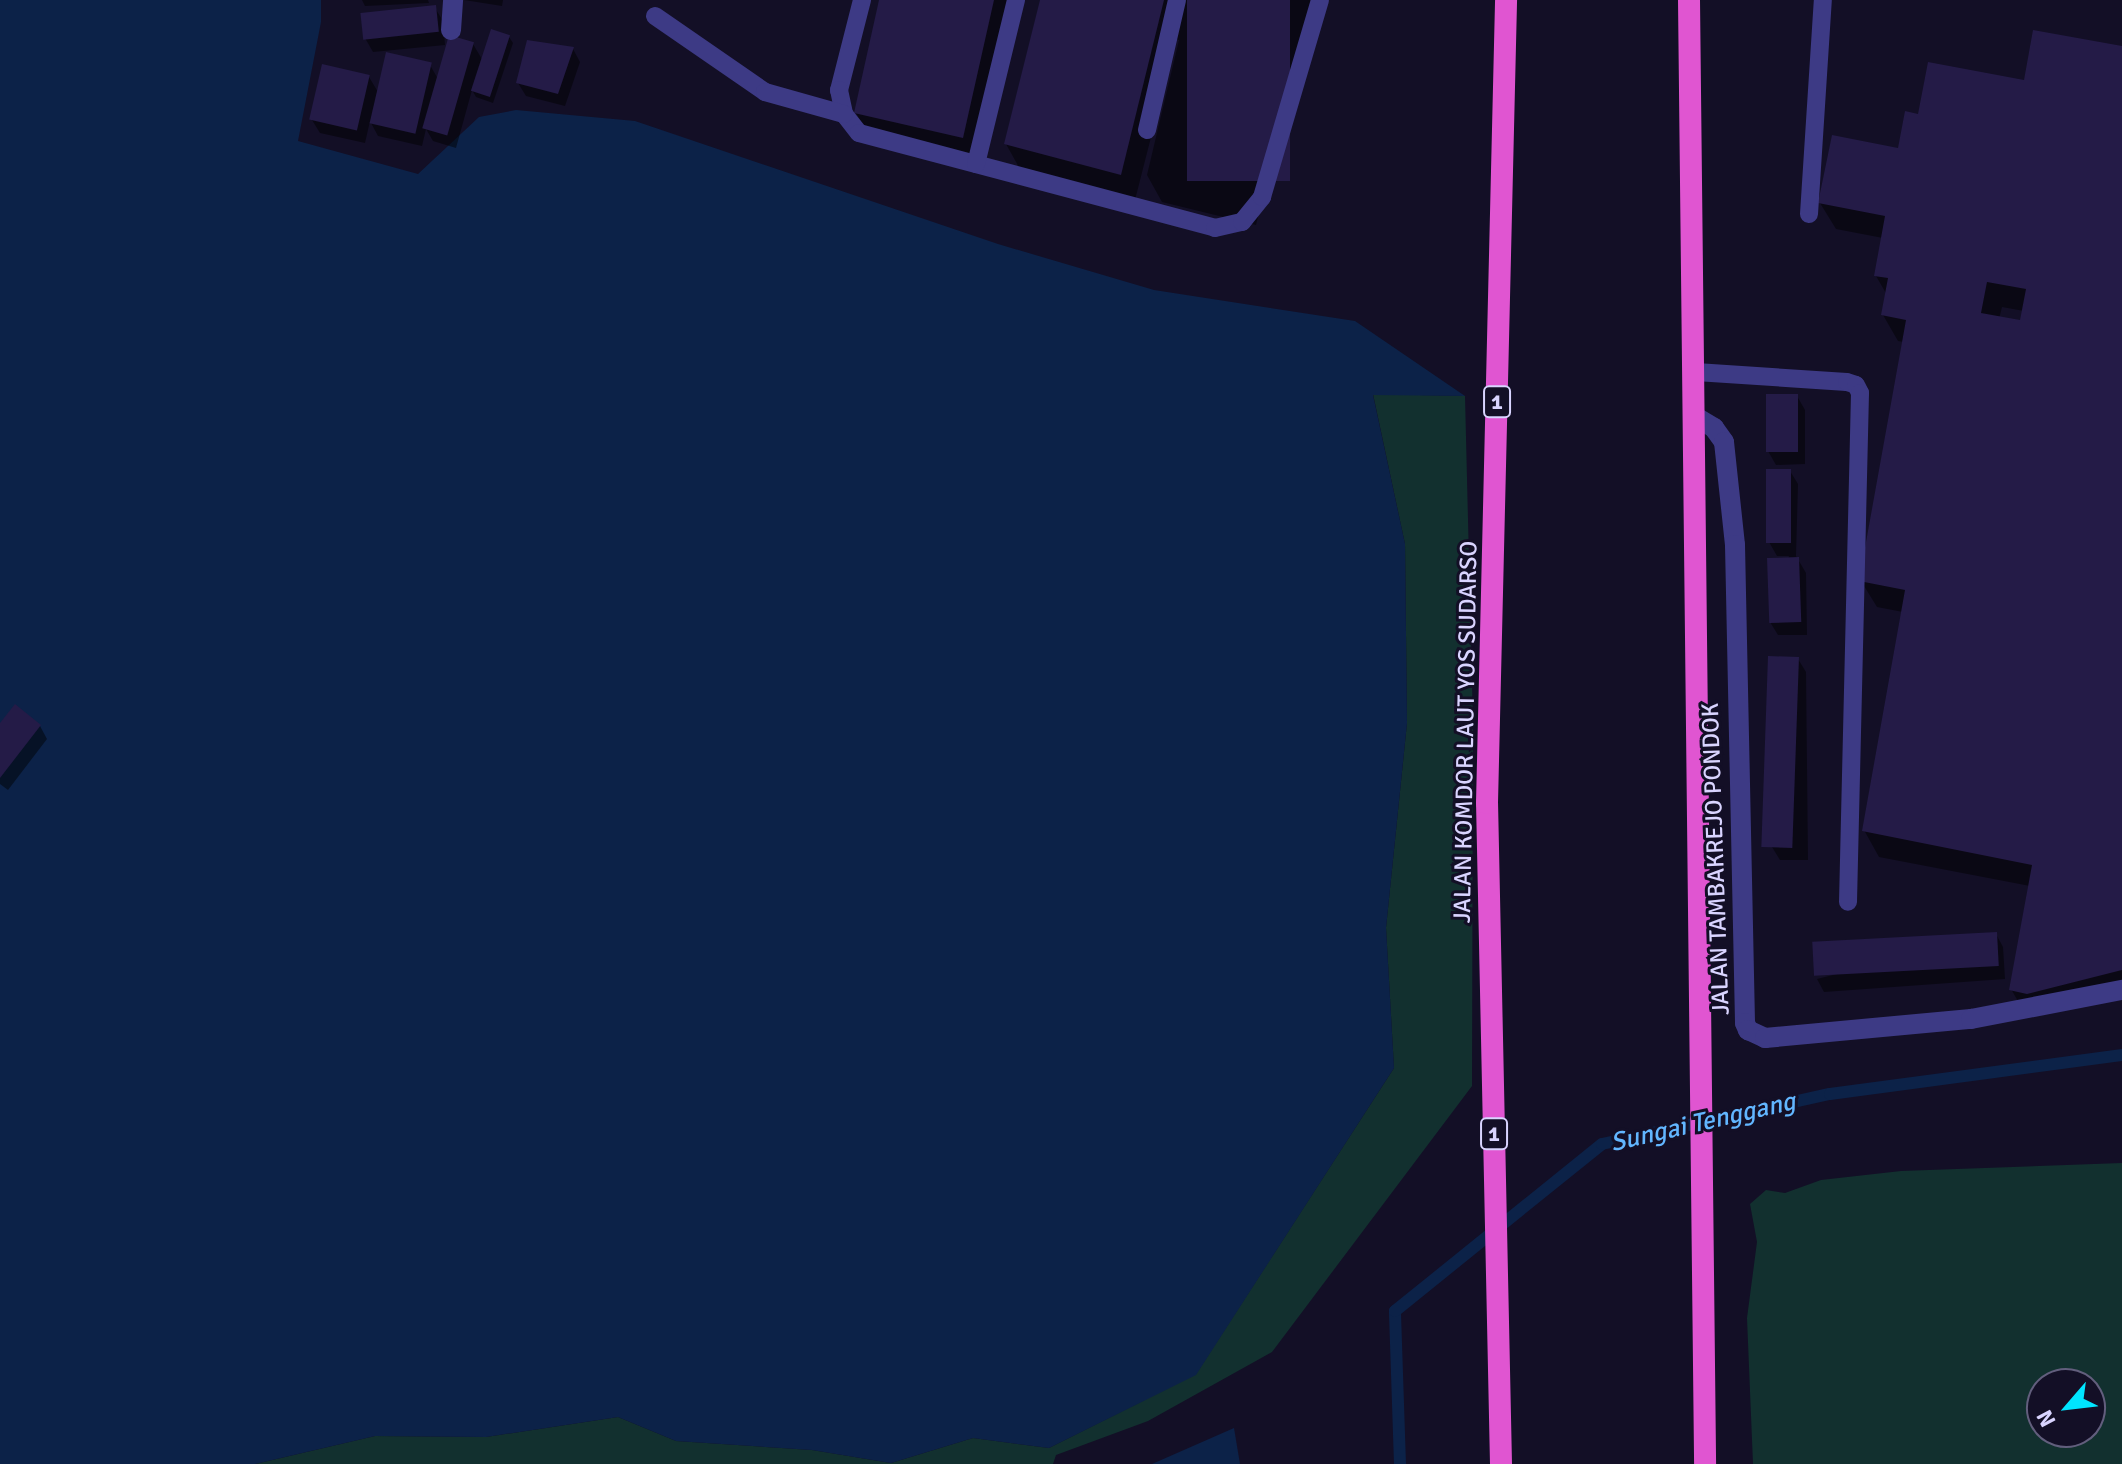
<!DOCTYPE html>
<style>
body{margin:0}
#map{position:relative;width:2122px;height:1464px;overflow:hidden;background:#130f26;font-family:Signika,sans-serif}
div>[style]{position:absolute}
[style*='--x']{left:calc(var(--x)*1px);top:calc(var(--y)*1px);width:calc(var(--w)*1px);rotate:calc(var(--a)*1deg)}
.green>*{inset:0;background:#12302f}
.water>*{inset:0;background:#0c2248}
.shadow>*{inset:0;background:#0007}
.stream>*{height:12px;margin:-6px;padding:0 6px;transform-origin:6px;border-radius:6px;background:#0c2248}
.building>*{inset:0;background:#241b47;transform-origin:0 0}
.service>*{height:18px;margin:-9px;padding:0 9px;transform-origin:9px;border-radius:9px;background:#3d3a85}
.minor>*{height:20px;margin:-10px;padding:0 10px;transform-origin:10px;border-radius:10px;background:#3d3a85}
.trunk>*{height:22px;margin:-11px;padding:0 11px;transform-origin:11px;border-radius:11px;background:#e055d1}
span{translate:-50% -50%;white-space:nowrap;text-align:center;line-height:1.15;-webkit-text-stroke:6px #130f26;paint-order:stroke}
.shield-label span{padding:2px 6px;background:#130f26;border:2px solid;border-radius:6px;-webkit-text-stroke-width:0}
.shield-label{font-size:22px;color:#d9d4ff;font-weight:700}
.street-label{font-size:24px;color:#d9d4ff}
.water-label{font-size:26px;color:#62b6ff;font-style:italic}
.north{position:absolute;left:2026px;top:1368px;width:80px;height:80px;box-sizing:border-box;background:#130f26;border:2px solid #625e7d;border-radius:50%;rotate:242deg;font-size:22px;font-weight:700;line-height:32px;text-align:center;color:#d9d4ff}
.north::after{content:'';display:block;margin:auto;width:28px;height:36px;background:#00e5ff;clip-path:polygon(50% 0,100% 100%,50% 72%,0 100%)}
</style>
<div id="map">
<div class="green">
<i style="clip-path:polygon(1373px 394px,1465px 396px,1473px 724px,1472px 1086px,1272px 1352px,1148px 1421px,1056px 1455px,1053px 1464px,255px 1464px,375px 1436px,486px 1437px,618px 1417px,676px 1441px,812px 1450px,891px 1463px,973px 1438px,1049px 1448px,1196px 1374px,1394px 1068px,1386px 928px,1407px 723px,1405px 544px)"></i>
<i style="clip-path:polygon(evenodd,2122px 1163px,2122px 1464px,1753px 1464px,1747px 1318px,1757px 1242px,1750px 1204px,1766px 1190px,1785px 1193px,1821px 1180px,1901px 1171px,2122px 1163px,2090px 1384px,2090px 1432px,2042px 1432px,2042px 1384px,2090px 1384px)"></i>
</div>
<div class="water">
<i style="clip-path:polygon(0 0,321px 0,321px 22px,298px 141px,418px 174px,479px 117px,516px 110px,635px 121px,998px 244px,1154px 290px,1355px 321px,1465px 396px,1373px 395px,1405px 544px,1407px 723px,1386px 928px,1394px 1068px,1196px 1375px,1049px 1448px,973px 1438px,891px 1463px,812px 1450px,676px 1441px,618px 1417px,486px 1437px,375px 1436px,255px 1464px,0 1464px)"></i>
<i style="clip-path:polygon(1234px 1428px,1240px 1464px,1152px 1464px)"></i>
</div>
<div class="shadow">
<i style="clip-path:polygon(362px 0,428px 0,429px 3px,365px 6px)"></i>
<i style="clip-path:polygon(464px 0,503px 0,502px 6px)"></i>
<i style="clip-path:polygon(881px 0,1014px 0,978px 164px,872px 140px,856px 113px)"></i>
<i style="clip-path:polygon(1042px 0,1311px 0,1256px 225px,1162px 202px,1147px 175px,1179px 40px,1176px 39px,1135px 200px,1021px 171px,1006px 144px)"></i>
<i style="clip-path:polygon(435px 8px,443px 21px,445px 45px,373px 52px,365px 38px)"></i>
<i style="clip-path:polygon(509px 37px,513px 43px,493px 103px,476px 97px,472px 90px,456px 148px,433px 141px,426px 129px,422px 146px,378px 136px,370px 121px,365px 143px,320px 133px,312px 120px,369px 77px,378px 92px,430px 65px,438px 79px,473px 44px,483px 61px)"></i>
<i style="clip-path:polygon(evenodd,2122px 48px,2122px 993px,2023px 1010px,2011px 989px,2030px 886px,1879px 857px,1864px 830px,1903px 612px,1877px 607px,1861px 581px,1904px 342px,1898px 341px,1883px 315px,1887px 295px,1876px 276px,1883px 238px,1836px 229px,1820px 203px,1899px 150px,1920px 116px,2122px 48px,2002px 307px,2024px 311px,2022px 323px,1999px 319px,2002px 307px)"></i>
<i style="clip-path:polygon(573px 49px,580px 62px,565px 106px,526px 96px,518px 83px)"></i>
<i style="clip-path:polygon(1797px 396px,1805px 410px,1805px 464px,1776px 465px,1768px 451px)"></i>
<i style="clip-path:polygon(1790px 471px,1798px 484px,1796px 556px,1806px 573px,1807px 635px,1778px 635px,1770px 622px,1789px 556px,1777px 556px,1769px 542px)"></i>
<i style="clip-path:polygon(1798px 659px,1806px 672px,1808px 860px,1780px 860px,1772px 847px)"></i>
<i style="clip-path:polygon(40px 726px,47px 739px,8px 790px,0 784px,0 727px)"></i>
<i style="clip-path:polygon(1996px 934px,2003px 947px,2005px 979px,1824px 992px,1817px 979px)"></i>
</div>
<div class="stream">
<i style="--x:1400;--y:1464;--w:153;--a:-91.9"></i>
<i style="--x:1395;--y:1311;--w:266;--a:-38.9"></i>
<i style="--x:1602;--y:1144;--w:233;--a:-12.4"></i>
<i style="--x:1830;--y:1094;--w:295;--a:-7.6"></i>
</div>
<div class="building">
<i style="clip-path:polygon(879px 0,994px 0,963px 138px,854px 113px)"></i>
<i style="clip-path:polygon(1040px 0,1164px 0,1121px 175px,1004px 144px)"></i>
<i style="left:1187px;top:0;width:103px;height:181px"></i>
<i style="left:436px;top:5px;width:27px;height:76px;rotate:84deg"></i>
<i style="left:491px;top:29px;width:20px;height:65px;rotate:18deg"></i>
<i style="clip-path:polygon(evenodd,2033px 30px,2122px 46px,2122px 970px,2027px 994px,2009px 990px,2032px 865px,1862px 831px,1905px 590px,1859px 581px,1906px 320px,1881px 315px,1888px 278px,1874px 276px,1885px 216px,1818px 203px,1832px 135px,1898px 148px,1905px 111px,1918px 114px,1928px 62px,2024px 80px,2033px 30px,1987px 282px,2026px 289px,2020px 320px,1981px 313px,1987px 282px)"></i>
<i style="left:449px;top:35px;width:26px;height:97px;rotate:16deg"></i>
<i style="clip-path:polygon(527px 40px,574px 47px,558px 94px,516px 83px)"></i>
<i style="left:386px;top:52px;width:47px;height:73px;rotate:13deg"></i>
<i style="left:322px;top:64px;width:49px;height:57px;rotate:13deg"></i>
<i style="left:1766px;top:394px;width:32px;height:58px"></i>
<i style="left:1766px;top:469px;width:25px;height:74px"></i>
<i style="left:1799px;top:557px;width:65px;height:32px;rotate:88deg"></i>
<i style="left:1768px;top:656px;width:31px;height:191px;rotate:2deg"></i>
<i style="clip-path:polygon(15px 704px,41px 725px,0 778px,0 723px)"></i>
<i style="left:1997px;top:932px;width:34px;height:185px;rotate:87deg"></i>
</div>
<div class="service">
<i style="--x:862;--y:0;--w:93;--a:104.3"></i>
<i style="--x:839;--y:90;--w:25;--a:78"></i>
<i style="--x:844;--y:114;--w:24;--a:52"></i>
<i style="--x:859;--y:133;--w:368;--a:14.9"></i>
<i style="--x:1215;--y:228;--w:28;--a:-13"></i>
<i style="--x:1242;--y:222;--w:32;--a:-51"></i>
<i style="--x:1262;--y:197;--w:205;--a:-73.6"></i>
<i style="--x:655;--y:16;--w:134;--a:34.6"></i>
<i style="--x:765;--y:92;--w:82;--a:15.6"></i>
<i style="--x:1147;--y:130;--w:133;--a:-77"></i>
<i style="--x:976;--y:164;--w:169;--a:-76.3"></i>
<i style="--x:1809;--y:214;--w:214;--a:-86.3"></i>
<i style="--x:1696;--y:372;--w:151;--a:3.8"></i>
<i style="--x:1847;--y:382;--w:9;--a:18"></i>
<i style="--x:1856;--y:385;--w:9;--a:63"></i>
<i style="--x:1860;--y:393;--w:509;--a:91.35"></i>
</div>
<div class="minor">
<i style="--x:451;--y:30;--w:30;--a:-86"></i>
<i style="--x:1696;--y:417;--w:21;--a:31"></i>
<i style="--x:1714;--y:428;--w:17;--a:54"></i>
<i style="--x:1724;--y:442;--w:104;--a:83.9"></i>
<i style="--x:1735;--y:545;--w:478;--a:88.8"></i>
<i style="--x:1745;--y:1023;--w:8;--a:67"></i>
<i style="--x:1748;--y:1030;--w:19;--a:25"></i>
<i style="--x:1765;--y:1038;--w:207;--a:-5.3"></i>
<i style="--x:1971;--y:1019;--w:154;--a:-10.9"></i>
</div>
<div class="trunk">
<i style="--x:1689;--y:0;--w:1464;--a:89.37"></i>
<i style="--x:1501;--y:1464;--w:661;--a:-91.21"></i>
<i style="--x:1487;--y:803;--w:803;--a:-88.64"></i>
</div>
<div class="shield-label">
<span style="left:1497px;top:402px">1</span>
<span style="left:1494px;top:1134px">1</span>
</div>
<div class="street-label">
<span style="left:1466px;top:732px;rotate:-89deg">JALAN KOMDOR LAUT YOS SUDARSO</span>
<span style="left:1716px;top:859px;rotate:-92deg">JALAN TAMBAKREJO PONDOK</span>
</div>
<div class="water-label">
<span style="left:1703px;top:1123px;rotate:-13deg">Sungai Tenggang</span>
</div>
<div class="north">N</div>
</div>
